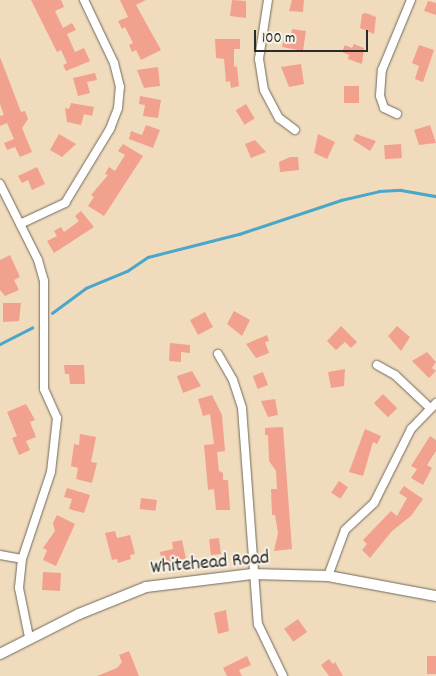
<!DOCTYPE html>
<style>
body{margin:0}
#map{position:relative;width:436px;height:676px;overflow:hidden;background:#f0dcbc;font-family:Dekko,sans-serif}
div>[style]{position:absolute}
[style*='--x']{left:calc(var(--x)*1px);top:calc(var(--y)*1px);width:calc(var(--w)*1px);rotate:calc(var(--a)*1deg)}
.stream>*{height:2.5px;margin:-1.25px;padding:0 1.25px;transform-origin:1.25px;border-radius:1.25px;background:#4aa7c9}
.building>*{inset:0;background:#f1a18e;transform-origin:0 0}
.roads{filter:drop-shadow(0 0 1px #70695e) drop-shadow(0 0 1px #70695e)}
.minor>*{height:8px;margin:-4px;padding:0 4px;transform-origin:4px;border-radius:4px;background:#fff}
.tertiary>*{height:10px;margin:-5px;padding:0 5px;transform-origin:5px;border-radius:5px;background:#fff}
span{translate:-50% -50%;white-space:nowrap;text-align:center;line-height:1.15;-webkit-text-stroke:4px #f7f3e8;paint-order:stroke}
.street-label{font-size:20px;color:#2b2b2b}
.scale{position:absolute;left:254px;top:30px;width:114px;height:22px;box-sizing:border-box;border:2px solid #2b2b2b;border-top:0;padding-left:6px;font-size:15px;line-height:18px;white-space:nowrap;color:#2b2b2b;-webkit-text-stroke:4px #f7f3e8;paint-order:stroke}
</style>
<div id="map">
<div class="stream">
<i style="--x:52;--y:313;--w:42;--a:-36.3"></i>
<i style="--x:86;--y:288;--w:44;--a:-22.5"></i>
<i style="--x:127;--y:271;--w:25;--a:-34"></i>
<i style="--x:148;--y:257;--w:94;--a:-14.2"></i>
<i style="--x:239;--y:234;--w:108;--a:-18.4"></i>
<i style="--x:341;--y:200;--w:39;--a:-13"></i>
<i style="--x:379;--y:191;--w:22;--a:-3"></i>
<i style="--x:401;--y:190;--w:36;--a:10"></i>
<i style="--x:0;--y:344;--w:36;--a:-27"></i>
</div>
<div class="building">
<i style="clip-path:polygon(31px 0,61px 0,64px 7px,55px 11px,63px 28px,72px 23px,76px 30px,67px 34px,75px 52px,84px 48px,90px 61px,66px 71px,63px 65px,67px 63px,61px 50px,57px 52px)"></i>
<i style="clip-path:polygon(120px 0,146px 0,136px 5px,161px 50px,141px 60px,136px 50px,132px 52px,129px 45px,133px 43px,125px 27px,122px 29px,118px 21px,128px 17px)"></i>
<i style="clip-path:polygon(232px 0,246px 1px,246px 18px,230px 16px)"></i>
<i style="clip-path:polygon(292px 0,304px 0,303px 12px,289px 11px)"></i>
<i style="clip-path:polygon(428px 1px,436px 3px,436px 15px,424px 11px)"></i>
<i style="clip-path:polygon(366px 13px,376px 17px,374px 34px,360px 28px,362px 14px)"></i>
<i style="clip-path:polygon(292px 29px,306px 31px,303px 51px,282px 47px,284px 39px,290px 40px)"></i>
<i style="clip-path:polygon(215px 39px,240px 39px,240px 49px,234px 49px,234px 67px,237px 66px,239px 86px,231px 88px,230px 81px,226px 82px,224px 59px,216px 58px)"></i>
<i style="clip-path:polygon(354px 44px,364px 48px,362px 64px,348px 59px,349px 55px,342px 52px,345px 45px,352px 48px)"></i>
<i style="clip-path:polygon(419px 45px,434px 50px,423px 82px,415px 79px,419px 66px,412px 63px)"></i>
<i style="clip-path:polygon(0 57px,21px 112px,25px 111px,28px 119px,22px 128px,32px 152px,20px 157px,15px 147px,7px 150px,4px 143px,14px 139px,7px 123px,0 126px,0 116px,4px 115px,0 104px)"></i>
<i style="clip-path:polygon(301px 64px,304px 84px,289px 87px,281px 67px)"></i>
<i style="clip-path:polygon(158px 67px,160px 86px,144px 88px,137px 70px)"></i>
<i style="clip-path:polygon(95px 73px,97px 80px,87px 82px,90px 93px,78px 96px,73px 78px)"></i>
<i style="left:344px;top:86px;width:15px;height:17px"></i>
<i style="clip-path:polygon(140px 96px,161px 100px,158px 118px,143px 116px,145px 105px,139px 104px)"></i>
<i style="clip-path:polygon(71px 103px,94px 107px,92px 116px,84px 114px,81px 125px,67px 122px,65px 108px,69px 109px)"></i>
<i style="left:246px;top:104px;width:17px;height:12px;rotate:59deg"></i>
<i style="clip-path:polygon(146px 125px,160px 130px,153px 148px,129px 139px,131px 131px,142px 135px)"></i>
<i style="clip-path:polygon(430px 125px,436px 143px,419px 145px,414px 130px)"></i>
<i style="clip-path:polygon(59px 134px,76px 144px,62px 157px,50px 150px)"></i>
<i style="clip-path:polygon(318px 134px,335px 142px,327px 159px,314px 153px)"></i>
<i style="clip-path:polygon(356px 134px,376px 141px,370px 151px,353px 140px)"></i>
<i style="clip-path:polygon(255px 140px,266px 152px,251px 158px,245px 144px)"></i>
<i style="clip-path:polygon(123px 144px,143px 156px,104px 216px,88px 206px,94px 197px,91px 195px,108px 175px,105px 174px,109px 167px,115px 171px,125px 155px,118px 151px)"></i>
<i style="left:401px;top:144px;width:14px;height:17px;rotate:86deg"></i>
<i style="clip-path:polygon(290px 157px,298px 157px,299px 170px,280px 172px,279px 162px)"></i>
<i style="clip-path:polygon(37px 167px,45px 184px,32px 190px,28px 180px,22px 183px,18px 176px)"></i>
<i style="clip-path:polygon(81px 211px,94px 227px,54px 253px,47px 241px,57px 236px,54px 231px,61px 227px,64px 232px,79px 221px,75px 216px)"></i>
<i style="clip-path:polygon(10px 255px,20px 277px,14px 280px,19px 290px,5px 296px,0 290px,0 260px)"></i>
<i style="clip-path:polygon(3px 303px,21px 303px,19px 321px,3px 322px)"></i>
<i style="clip-path:polygon(234px 311px,250px 320px,242px 336px,227px 324px)"></i>
<i style="left:205px;top:312px;width:17px;height:17px;rotate:62deg"></i>
<i style="clip-path:polygon(341px 326px,357px 342px,351px 348px,345px 342px,336px 350px,327px 341px)"></i>
<i style="clip-path:polygon(397px 326px,410px 337px,401px 351px,388px 336px)"></i>
<i style="clip-path:polygon(267px 335px,269px 341px,265px 342px,269px 353px,256px 358px,246px 344px)"></i>
<i style="clip-path:polygon(170px 343px,190px 345px,190px 353px,181px 352px,181px 362px,169px 361px)"></i>
<i style="clip-path:polygon(427px 352px,436px 362px,432px 368px,436px 371px,429px 378px,412px 361px)"></i>
<i style="clip-path:polygon(64px 365px,84px 365px,85px 384px,70px 384px,69px 374px,65px 374px)"></i>
<i style="clip-path:polygon(345px 369px,344px 386px,331px 388px,328px 372px)"></i>
<i style="clip-path:polygon(192px 371px,201px 386px,183px 393px,177px 376px)"></i>
<i style="left:263px;top:372px;width:14px;height:11px;rotate:69deg"></i>
<i style="left:383px;top:394px;width:20px;height:13px;rotate:45deg"></i>
<i style="clip-path:polygon(212px 395px,222px 415px,225px 451px,217px 452px,219px 471px,223px 473px,223px 480px,228px 480px,230px 510px,216px 510px,214px 489px,208px 490px,204px 445px,214px 444px,210px 414px,203px 416px,198px 399px)"></i>
<i style="clip-path:polygon(275px 399px,278px 415px,268px 417px,261px 401px)"></i>
<i style="clip-path:polygon(26px 404px,35px 420px,30px 422px,36px 437px,26px 441px,30px 450px,19px 455px,12px 438px,17px 436px,7px 412px)"></i>
<i style="clip-path:polygon(283px 427px,292px 549px,274px 551px,278px 533px,275px 515px,272px 515px,271px 489px,277px 489px,276px 471px,269px 461px,268px 435px,265px 435px,265px 428px)"></i>
<i style="clip-path:polygon(365px 429px,381px 436px,377px 444px,373px 442px,363px 476px,349px 472px)"></i>
<i style="clip-path:polygon(80px 434px,96px 437px,91px 462px,97px 463px,92px 483px,76px 479px,78px 468px,71px 466px,74px 444px,79px 445px)"></i>
<i style="clip-path:polygon(430px 436px,436px 440px,436px 451px,427px 465px,432px 468px,423px 485px,411px 478px,417px 469px,411px 466px)"></i>
<i style="left:339px;top:481px;width:11px;height:14px;rotate:34deg"></i>
<i style="clip-path:polygon(404px 486px,423px 499px,411px 516px,392px 531px,370px 558px,362px 550px,367px 544px,363px 540px,391px 511px,397px 516px,407px 498px,399px 493px)"></i>
<i style="clip-path:polygon(67px 488px,90px 495px,84px 513px,69px 509px,72px 499px,64px 497px)"></i>
<i style="left:141px;top:498px;width:16px;height:11px;rotate:7deg"></i>
<i style="clip-path:polygon(57px 515px,75px 524px,56px 566px,43px 560px,47px 550px,43px 548px,55px 531px,53px 523px)"></i>
<i style="clip-path:polygon(115px 531px,117px 538px,130px 535px,135px 554px,130px 555px,131px 559px,118px 563px,117px 559px,112px 560px,105px 533px)"></i>
<i style="left:219px;top:538px;width:16px;height:10px;rotate:83deg"></i>
<i style="clip-path:polygon(182px 540px,186px 559px,162px 563px,160px 552px,173px 549px,172px 542px)"></i>
<i style="left:43px;top:572px;width:18px;height:18px;rotate:3deg"></i>
<i style="clip-path:polygon(226px 610px,229px 631px,218px 634px,214px 613px)"></i>
<i style="left:298px;top:619px;width:16px;height:17px;rotate:55deg"></i>
<i style="clip-path:polygon(129px 651px,139px 676px,97px 676px,117px 668px,122px 662px,119px 655px)"></i>
<i style="clip-path:polygon(247px 656px,251px 665px,239px 670px,242px 676px,227px 676px,223px 668px)"></i>
<i style="left:427px;top:656px;width:9px;height:18px"></i>
<i style="clip-path:polygon(329px 659px,333px 664px,335px 662px,343px 676px,329px 676px,321px 665px)"></i>
</div>
<div class="roads">
<div class="minor">
<i style="--x:268;--y:0;--w:60;--a:98.7"></i>
<i style="--x:259;--y:59;--w:31;--a:81"></i>
<i style="--x:264;--y:90;--w:32;--a:62"></i>
<i style="--x:279;--y:118;--w:20;--a:37"></i>
<i style="--x:397;--y:114;--w:14;--a:-155"></i>
<i style="--x:384;--y:108;--w:13;--a:-108"></i>
<i style="--x:380;--y:96;--w:26;--a:-86"></i>
<i style="--x:382;--y:70;--w:76;--a:-67.5"></i>
<i style="--x:0;--y:184;--w:85;--a:63.4"></i>
<i style="--x:38;--y:260;--w:22;--a:74"></i>
<i style="--x:44;--y:281;--w:108;--a:90"></i>
<i style="--x:44;--y:389;--w:32;--a:66"></i>
<i style="--x:57;--y:418;--w:54;--a:96.3"></i>
<i style="--x:51;--y:472;--w:92;--a:108.4"></i>
<i style="--x:22;--y:559;--w:29;--a:96"></i>
<i style="--x:19;--y:588;--w:50;--a:78.5"></i>
<i style="--x:20;--y:224;--w:50;--a:-25"></i>
<i style="--x:65;--y:203;--w:87;--a:-58.7"></i>
<i style="--x:110;--y:129;--w:22;--a:-69"></i>
<i style="--x:118;--y:108;--w:21;--a:-85"></i>
<i style="--x:120;--y:87;--w:25;--a:-104"></i>
<i style="--x:114;--y:63;--w:70;--a:-115.5"></i>
<i style="--x:218;--y:354;--w:30;--a:60"></i>
<i style="--x:233;--y:380;--w:29;--a:72"></i>
<i style="--x:242;--y:408;--w:217;--a:85.8"></i>
<i style="--x:258;--y:624;--w:58;--a:64.3"></i>
<i style="--x:377;--y:365;--w:21;--a:29"></i>
<i style="--x:395;--y:375;--w:48;--a:43.3"></i>
<i style="--x:0;--y:555;--w:22;--a:10"></i>
<i style="--x:328;--y:576;--w:49;--a:-69.7"></i>
<i style="--x:345;--y:530;--w:40;--a:-43"></i>
<i style="--x:374;--y:503;--w:83;--a:-63.4"></i>
<i style="--x:411;--y:429;--w:36;--a:-46"></i>
</div>
<div class="tertiary">
<i style="--x:0;--y:654;--w:89;--a:-26.9"></i>
<i style="--x:79;--y:614;--w:72;--a:-21.9"></i>
<i style="--x:146;--y:587;--w:107;--a:-7"></i>
<i style="--x:252;--y:574;--w:76;--a:1.5"></i>
<i style="--x:328;--y:576;--w:110;--a:10.5"></i>
</div>
</div>
<div class="street-label">
<span style="left:210px;top:564px;rotate:-5deg">Whitehead Road</span>
</div>
<div class="scale">100 m</div>
</div>
